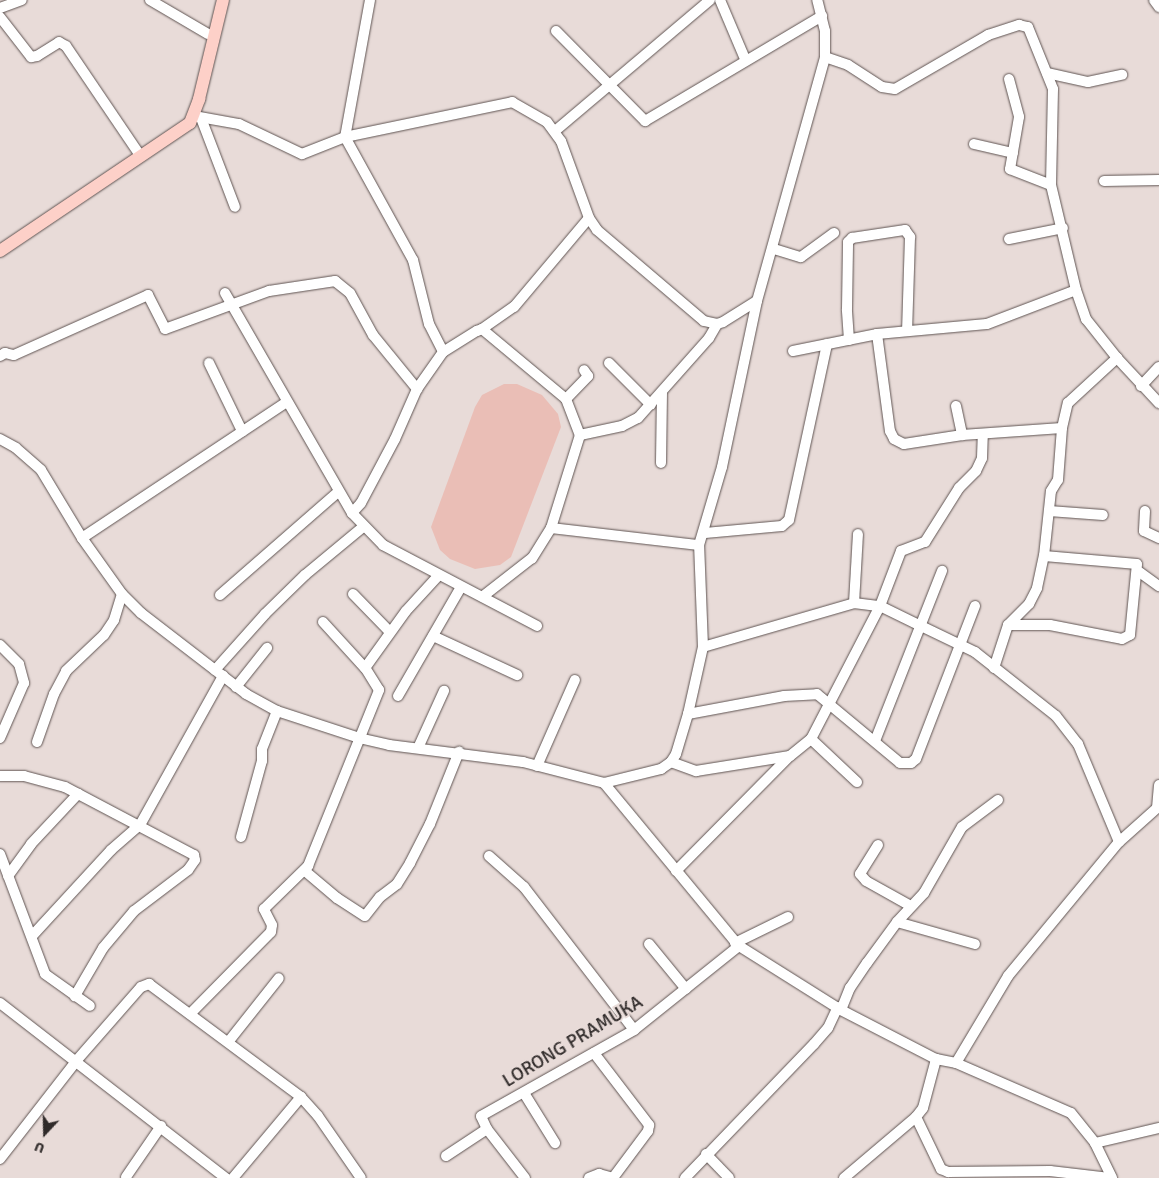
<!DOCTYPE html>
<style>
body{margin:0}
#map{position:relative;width:1159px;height:1178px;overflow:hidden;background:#e8dbd8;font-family:Signika,sans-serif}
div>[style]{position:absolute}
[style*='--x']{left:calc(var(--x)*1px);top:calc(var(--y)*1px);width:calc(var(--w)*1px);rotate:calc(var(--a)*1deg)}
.green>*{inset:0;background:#eabeb6}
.roads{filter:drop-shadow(0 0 1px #5f5452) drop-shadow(0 0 1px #5f5452)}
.minor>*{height:10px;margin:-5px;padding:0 5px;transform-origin:5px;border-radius:5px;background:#fff}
.major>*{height:12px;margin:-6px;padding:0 6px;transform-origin:6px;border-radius:6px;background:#fdd0c8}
span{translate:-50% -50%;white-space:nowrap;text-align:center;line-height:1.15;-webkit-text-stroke:4px #e8dbd8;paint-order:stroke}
.street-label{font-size:19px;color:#302b2a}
.north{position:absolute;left:20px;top:1108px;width:50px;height:50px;-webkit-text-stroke:4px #e8dbd8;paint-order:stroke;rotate:201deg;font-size:14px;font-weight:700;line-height:20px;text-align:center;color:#302b2a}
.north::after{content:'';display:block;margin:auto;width:18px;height:22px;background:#302b2a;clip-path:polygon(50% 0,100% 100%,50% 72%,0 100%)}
</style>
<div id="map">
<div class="green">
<i style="clip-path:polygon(504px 384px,517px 384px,542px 395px,558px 414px,561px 427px,511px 557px,500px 565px,475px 569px,450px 559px,440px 550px,431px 527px,475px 407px,482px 395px)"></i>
</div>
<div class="roads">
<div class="minor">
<i style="--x:150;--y:0;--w:67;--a:30.4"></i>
<i style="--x:370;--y:0;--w:139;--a:100.3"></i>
<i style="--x:345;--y:137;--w:141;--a:61.1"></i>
<i style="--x:413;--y:260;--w:66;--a:76"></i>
<i style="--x:429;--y:324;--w:31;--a:63"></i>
<i style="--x:720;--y:0;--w:64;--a:67"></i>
<i style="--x:1154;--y:0;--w:9;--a:54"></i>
<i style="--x:0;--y:8;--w:23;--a:-20"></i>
<i style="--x:0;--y:17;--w:51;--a:52.2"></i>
<i style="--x:31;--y:57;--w:6;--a:-9"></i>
<i style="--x:37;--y:56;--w:26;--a:-32"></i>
<i style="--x:59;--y:42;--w:8;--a:30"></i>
<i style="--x:66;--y:46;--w:127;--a:55.9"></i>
<i style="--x:556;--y:31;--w:127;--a:45.3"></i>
<i style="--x:645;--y:121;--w:206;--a:-30.7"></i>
<i style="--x:825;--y:57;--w:24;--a:19"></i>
<i style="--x:848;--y:65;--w:40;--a:32.9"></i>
<i style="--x:882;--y:87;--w:13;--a:9"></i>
<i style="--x:895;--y:89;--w:108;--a:-30.1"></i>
<i style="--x:988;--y:35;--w:33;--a:-18"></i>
<i style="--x:1019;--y:25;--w:9;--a:13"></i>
<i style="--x:1028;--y:27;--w:67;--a:68"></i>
<i style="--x:1053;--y:89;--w:96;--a:91.2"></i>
<i style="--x:1051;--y:185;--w:108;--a:76.6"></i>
<i style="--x:1076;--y:290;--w:31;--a:71"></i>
<i style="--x:1086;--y:319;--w:50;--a:51.5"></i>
<i style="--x:1117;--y:358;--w:62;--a:47"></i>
<i style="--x:1047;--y:73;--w:42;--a:12.4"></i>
<i style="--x:1088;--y:82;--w:35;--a:-12"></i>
<i style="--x:1009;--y:79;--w:39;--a:75"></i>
<i style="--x:1019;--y:117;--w:53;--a:99.8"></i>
<i style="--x:1010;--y:169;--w:44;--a:21.3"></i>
<i style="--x:194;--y:116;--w:46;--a:10.1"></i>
<i style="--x:239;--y:124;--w:70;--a:25.5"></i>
<i style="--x:302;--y:154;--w:46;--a:-21.6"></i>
<i style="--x:345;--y:137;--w:171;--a:-11.8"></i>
<i style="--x:512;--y:102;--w:40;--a:29.7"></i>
<i style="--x:547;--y:122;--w:24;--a:54"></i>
<i style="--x:561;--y:141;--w:82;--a:70"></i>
<i style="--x:589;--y:218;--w:14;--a:56"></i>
<i style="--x:597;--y:230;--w:140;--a:40.4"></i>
<i style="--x:704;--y:321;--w:13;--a:13"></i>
<i style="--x:717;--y:324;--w:6;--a:-18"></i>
<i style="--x:723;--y:322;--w:40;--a:-32"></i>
<i style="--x:201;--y:118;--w:95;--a:69.1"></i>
<i style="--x:555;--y:131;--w:203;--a:-40.2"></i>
<i style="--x:974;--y:144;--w:40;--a:13"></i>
<i style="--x:1104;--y:181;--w:55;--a:-1"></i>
<i style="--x:1009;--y:239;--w:55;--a:-11.5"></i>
<i style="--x:774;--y:249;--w:28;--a:17"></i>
<i style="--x:801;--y:257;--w:41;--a:-36"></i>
<i style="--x:225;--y:293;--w:254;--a:60"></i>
<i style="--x:352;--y:513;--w:13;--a:-48"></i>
<i style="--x:361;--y:503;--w:72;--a:-62"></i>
<i style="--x:395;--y:439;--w:55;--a:-66.3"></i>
<i style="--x:417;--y:389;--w:45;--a:-54.9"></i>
<i style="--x:443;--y:352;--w:40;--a:-32"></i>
<i style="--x:477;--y:331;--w:5;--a:-22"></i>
<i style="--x:482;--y:329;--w:109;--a:39.8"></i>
<i style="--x:566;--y:399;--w:39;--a:69"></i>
<i style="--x:580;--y:435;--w:97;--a:107.3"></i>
<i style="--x:551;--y:528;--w:36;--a:122"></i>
<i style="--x:532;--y:558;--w:63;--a:142"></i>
<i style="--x:482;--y:329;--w:39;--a:-35"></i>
<i style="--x:514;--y:307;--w:116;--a:-49.9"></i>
<i style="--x:877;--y:334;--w:98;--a:82.4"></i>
<i style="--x:890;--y:431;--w:9;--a:63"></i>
<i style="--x:894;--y:439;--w:11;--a:27"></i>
<i style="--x:904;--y:444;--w:59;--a:-8.8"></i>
<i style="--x:962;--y:435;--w:100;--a:-4"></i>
<i style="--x:1062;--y:428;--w:26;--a:-77"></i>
<i style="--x:1068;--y:403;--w:67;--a:-42.6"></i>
<i style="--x:849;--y:340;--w:31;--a:-94"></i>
<i style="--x:847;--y:309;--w:67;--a:-89.1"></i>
<i style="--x:848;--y:242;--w:6;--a:-45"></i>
<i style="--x:852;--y:238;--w:54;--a:-8.6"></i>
<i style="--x:905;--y:230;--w:9;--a:54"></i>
<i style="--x:910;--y:237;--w:94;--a:91.8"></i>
<i style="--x:793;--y:351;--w:86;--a:-11.4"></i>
<i style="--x:877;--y:334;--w:110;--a:-5.2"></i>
<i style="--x:987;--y:324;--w:95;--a:-20.9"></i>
<i style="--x:0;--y:356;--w:6;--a:-31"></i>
<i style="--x:5;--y:353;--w:9;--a:13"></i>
<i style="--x:14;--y:355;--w:147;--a:-24.1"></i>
<i style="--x:148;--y:295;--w:38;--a:63"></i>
<i style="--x:165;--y:329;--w:111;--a:-20.1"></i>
<i style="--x:269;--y:291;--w:67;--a:-8.6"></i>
<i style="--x:335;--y:281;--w:19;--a:39"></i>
<i style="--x:350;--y:293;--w:48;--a:61.3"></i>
<i style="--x:373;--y:335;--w:70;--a:50.8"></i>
<i style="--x:209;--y:363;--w:76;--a:64.1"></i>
<i style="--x:609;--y:363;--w:59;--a:45"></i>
<i style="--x:1141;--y:386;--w:26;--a:-47"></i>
<i style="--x:566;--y:399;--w:32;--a:-46"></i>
<i style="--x:588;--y:376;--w:7;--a:-124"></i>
<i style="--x:956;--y:406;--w:30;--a:78"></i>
<i style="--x:580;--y:435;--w:43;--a:-12.1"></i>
<i style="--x:622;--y:426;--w:18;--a:-27"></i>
<i style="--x:638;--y:418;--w:107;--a:-48.4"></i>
<i style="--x:709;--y:338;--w:16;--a:-60"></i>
<i style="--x:0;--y:439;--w:18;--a:29"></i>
<i style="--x:16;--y:448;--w:33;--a:41"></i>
<i style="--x:41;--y:470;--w:79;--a:58.9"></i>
<i style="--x:82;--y:538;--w:69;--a:54.5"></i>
<i style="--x:122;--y:594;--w:27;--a:45"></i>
<i style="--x:141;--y:613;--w:133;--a:37.6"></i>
<i style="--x:246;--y:694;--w:35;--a:29"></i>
<i style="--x:277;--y:711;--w:86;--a:18.2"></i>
<i style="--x:359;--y:738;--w:31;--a:13"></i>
<i style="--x:389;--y:745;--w:135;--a:7.2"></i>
<i style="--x:523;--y:762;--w:84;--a:14.5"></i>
<i style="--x:604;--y:783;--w:212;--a:50.4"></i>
<i style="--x:739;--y:946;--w:120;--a:32.1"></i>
<i style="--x:841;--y:1010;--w:107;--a:27.3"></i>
<i style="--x:936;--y:1059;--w:20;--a:11"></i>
<i style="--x:956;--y:1063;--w:125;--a:23.5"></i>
<i style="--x:1071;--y:1113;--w:38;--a:51"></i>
<i style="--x:1095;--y:1143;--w:39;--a:64"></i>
<i style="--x:661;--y:463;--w:71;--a:-89.2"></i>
<i style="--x:1049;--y:511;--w:54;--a:4.2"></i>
<i style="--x:1145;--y:511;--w:20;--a:93"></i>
<i style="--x:1144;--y:531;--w:17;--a:25"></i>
<i style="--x:352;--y:513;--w:45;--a:45.9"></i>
<i style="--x:383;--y:545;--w:174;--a:27.7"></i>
<i style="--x:551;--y:528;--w:149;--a:6.6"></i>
<i style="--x:705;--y:533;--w:77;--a:-5.2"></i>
<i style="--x:782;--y:526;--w:9;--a:-41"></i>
<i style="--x:789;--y:520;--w:180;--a:-77.8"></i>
<i style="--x:82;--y:538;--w:246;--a:-33.6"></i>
<i style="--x:1138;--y:571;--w:26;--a:36"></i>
<i style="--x:353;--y:594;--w:53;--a:45.8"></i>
<i style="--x:220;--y:595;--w:157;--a:-41.1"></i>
<i style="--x:854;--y:603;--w:69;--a:-86.7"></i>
<i style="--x:323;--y:622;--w:62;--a:47.6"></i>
<i style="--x:1008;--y:625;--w:42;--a:0"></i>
<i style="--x:1050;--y:625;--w:73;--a:11"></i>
<i style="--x:1122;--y:639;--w:9;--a:-27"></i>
<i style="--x:1130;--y:635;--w:71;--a:-84.4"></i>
<i style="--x:1137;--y:564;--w:93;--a:-175.1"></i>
<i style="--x:433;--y:636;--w:93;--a:24.9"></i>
<i style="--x:0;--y:645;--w:27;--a:45"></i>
<i style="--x:19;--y:664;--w:20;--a:75"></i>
<i style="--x:24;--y:683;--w:60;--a:113.6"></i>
<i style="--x:703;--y:647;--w:157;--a:-16.2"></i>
<i style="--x:854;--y:603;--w:26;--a:7"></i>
<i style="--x:880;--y:606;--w:46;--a:26"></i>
<i style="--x:921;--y:626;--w:60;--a:25.7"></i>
<i style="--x:975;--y:652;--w:103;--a:38.3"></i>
<i style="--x:1056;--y:716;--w:36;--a:52"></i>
<i style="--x:1078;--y:744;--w:106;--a:67.3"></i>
<i style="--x:994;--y:668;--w:45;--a:-72"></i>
<i style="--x:1008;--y:625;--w:30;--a:-45"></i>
<i style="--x:1029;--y:604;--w:18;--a:-63"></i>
<i style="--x:1037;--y:588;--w:33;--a:-78"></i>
<i style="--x:1044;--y:556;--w:65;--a:-83.9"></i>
<i style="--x:1051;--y:491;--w:13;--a:-58"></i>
<i style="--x:1058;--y:480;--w:52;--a:-85.6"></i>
<i style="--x:215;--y:670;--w:75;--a:-48.2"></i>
<i style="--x:265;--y:614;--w:56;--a:-44.3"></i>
<i style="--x:305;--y:575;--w:75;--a:-39.6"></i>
<i style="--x:236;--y:687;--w:50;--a:-51.5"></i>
<i style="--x:398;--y:696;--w:126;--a:-60"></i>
<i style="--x:688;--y:714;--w:98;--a:-10.6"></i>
<i style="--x:784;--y:696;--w:33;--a:-3"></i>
<i style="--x:817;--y:694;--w:108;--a:39.7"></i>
<i style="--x:900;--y:763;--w:11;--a:0"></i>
<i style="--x:911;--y:763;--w:6;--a:-39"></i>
<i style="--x:916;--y:759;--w:164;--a:-68.9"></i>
<i style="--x:811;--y:739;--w:63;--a:43.1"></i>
<i style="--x:875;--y:741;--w:183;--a:-68.5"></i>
<i style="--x:37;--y:742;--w:51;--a:-70.5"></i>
<i style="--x:54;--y:694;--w:26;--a:-62"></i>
<i style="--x:66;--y:671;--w:52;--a:-43.5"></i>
<i style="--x:104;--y:635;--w:18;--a:-56"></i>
<i style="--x:114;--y:620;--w:27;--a:-73"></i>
<i style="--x:418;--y:748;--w:63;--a:-65.5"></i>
<i style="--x:671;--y:762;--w:27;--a:20"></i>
<i style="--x:696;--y:771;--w:95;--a:-9.1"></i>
<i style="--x:790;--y:756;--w:27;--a:-39"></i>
<i style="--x:811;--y:739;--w:150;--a:-62.6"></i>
<i style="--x:880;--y:606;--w:59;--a:-69.1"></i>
<i style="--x:901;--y:551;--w:26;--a:-21"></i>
<i style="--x:925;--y:542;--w:64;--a:-57.8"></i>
<i style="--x:959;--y:488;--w:24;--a:-45"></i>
<i style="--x:976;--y:471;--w:14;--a:-65"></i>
<i style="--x:982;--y:458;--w:23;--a:-88"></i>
<i style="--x:537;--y:766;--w:94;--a:-66.2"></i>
<i style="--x:0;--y:776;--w:24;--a:0"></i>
<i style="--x:24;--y:776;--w:42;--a:15"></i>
<i style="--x:65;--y:787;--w:146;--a:27.8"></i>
<i style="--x:194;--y:855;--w:5;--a:79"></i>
<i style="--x:195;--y:860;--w:12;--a:125"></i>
<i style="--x:188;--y:870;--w:68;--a:142.8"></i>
<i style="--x:134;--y:911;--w:48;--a:130"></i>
<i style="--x:103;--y:948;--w:56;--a:120.3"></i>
<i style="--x:604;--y:783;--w:59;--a:-13.8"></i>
<i style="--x:661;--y:769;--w:12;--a:-35"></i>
<i style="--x:671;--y:762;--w:9;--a:-58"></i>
<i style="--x:676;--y:754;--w:42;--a:-73.3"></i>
<i style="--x:688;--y:714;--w:69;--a:-77.4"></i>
<i style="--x:703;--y:647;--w:102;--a:-92.2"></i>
<i style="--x:699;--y:545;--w:81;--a:-73.6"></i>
<i style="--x:722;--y:467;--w:170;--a:-78.1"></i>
<i style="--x:757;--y:301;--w:253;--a:-74.4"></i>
<i style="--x:825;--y:57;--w:26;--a:-90"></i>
<i style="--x:825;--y:31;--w:32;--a:-104"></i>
<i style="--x:241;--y:837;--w:79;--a:-74.6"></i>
<i style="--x:262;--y:761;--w:12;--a:-90"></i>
<i style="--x:262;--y:749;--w:41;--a:-68.5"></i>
<i style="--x:878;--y:845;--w:34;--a:122"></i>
<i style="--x:860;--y:874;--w:9;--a:49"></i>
<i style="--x:866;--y:881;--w:51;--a:29.1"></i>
<i style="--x:0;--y:854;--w:128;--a:69.4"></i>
<i style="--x:45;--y:974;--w:55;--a:35.4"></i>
<i style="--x:489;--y:856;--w:47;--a:41.5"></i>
<i style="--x:524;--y:887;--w:180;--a:52.4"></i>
<i style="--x:305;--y:871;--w:42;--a:40.2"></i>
<i style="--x:337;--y:898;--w:33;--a:33"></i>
<i style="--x:365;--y:916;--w:24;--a:-52"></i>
<i style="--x:380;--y:897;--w:21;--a:-37"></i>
<i style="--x:397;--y:884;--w:25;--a:-58"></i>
<i style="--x:410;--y:863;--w:44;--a:-62.9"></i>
<i style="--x:430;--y:824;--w:78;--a:-68.1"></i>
<i style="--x:676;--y:871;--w:162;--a:-45.3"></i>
<i style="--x:8;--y:876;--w:39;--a:-54"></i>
<i style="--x:31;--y:844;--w:69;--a:-46.8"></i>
<i style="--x:897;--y:922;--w:81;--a:15.8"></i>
<i style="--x:32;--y:936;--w:117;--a:-47.4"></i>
<i style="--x:111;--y:850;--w:38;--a:-41"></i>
<i style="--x:140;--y:825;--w:171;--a:-60.9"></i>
<i style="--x:735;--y:943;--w:59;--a:-26.1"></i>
<i style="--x:649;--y:944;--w:58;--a:50.6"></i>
<i style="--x:0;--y:1003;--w:286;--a:37.8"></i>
<i style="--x:841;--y:1010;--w:24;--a:-68"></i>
<i style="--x:850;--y:988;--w:30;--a:-56"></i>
<i style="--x:867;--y:963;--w:51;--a:-53.8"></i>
<i style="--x:897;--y:922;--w:40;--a:-47"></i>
<i style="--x:924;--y:893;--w:76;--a:-60.1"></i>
<i style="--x:962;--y:827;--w:45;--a:-36.9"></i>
<i style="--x:190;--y:1014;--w:115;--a:-45.4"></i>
<i style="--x:271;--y:932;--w:7;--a:-82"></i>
<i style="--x:272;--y:925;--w:18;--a:-117"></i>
<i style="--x:264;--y:909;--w:62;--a:-44.3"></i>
<i style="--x:308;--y:866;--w:190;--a:-68"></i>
<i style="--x:379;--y:690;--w:26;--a:-122"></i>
<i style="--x:365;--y:668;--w:70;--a:-54.3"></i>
<i style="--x:406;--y:611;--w:47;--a:-47.6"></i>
<i style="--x:229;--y:1041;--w:80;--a:-51.6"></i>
<i style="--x:594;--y:1053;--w:91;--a:52.6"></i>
<i style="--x:649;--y:1125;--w:6;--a:99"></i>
<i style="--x:648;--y:1131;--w:59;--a:126.7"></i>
<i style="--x:956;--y:1063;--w:101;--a:-59.1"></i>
<i style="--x:1008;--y:976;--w:174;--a:-50.4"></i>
<i style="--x:1119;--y:842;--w:51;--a:-41.8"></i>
<i style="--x:1157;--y:808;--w:23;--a:-85"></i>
<i style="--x:524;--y:1093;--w:59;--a:58.2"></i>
<i style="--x:916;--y:1117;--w:58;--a:64.3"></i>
<i style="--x:941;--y:1169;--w:8;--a:23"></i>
<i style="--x:948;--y:1172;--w:102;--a:-0.6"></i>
<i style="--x:1050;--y:1171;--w:60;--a:6.7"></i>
<i style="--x:1095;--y:1143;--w:66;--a:-13.2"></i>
<i style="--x:706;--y:1154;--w:33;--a:46"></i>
<i style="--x:446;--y:1156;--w:49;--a:-33.4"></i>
<i style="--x:0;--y:1159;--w:125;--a:-52.1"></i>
<i style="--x:77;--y:1060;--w:97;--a:-48.8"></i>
<i style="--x:141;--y:987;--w:9;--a:-21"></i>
<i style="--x:149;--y:984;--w:189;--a:36.6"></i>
<i style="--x:301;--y:1097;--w:25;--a:48"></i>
<i style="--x:318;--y:1116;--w:75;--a:55.3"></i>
<i style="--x:126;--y:1177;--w:62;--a:-55.5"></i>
<i style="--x:233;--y:1178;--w:106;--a:-50"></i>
<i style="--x:525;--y:1178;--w:62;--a:-127.8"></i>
<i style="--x:487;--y:1129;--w:14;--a:-115"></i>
<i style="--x:481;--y:1116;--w:176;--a:-29.3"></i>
<i style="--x:634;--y:1030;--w:134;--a:-38.7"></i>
<i style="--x:589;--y:1178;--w:11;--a:-22"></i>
<i style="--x:599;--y:1174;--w:15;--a:16"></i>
<i style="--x:685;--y:1178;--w:186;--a:-46.1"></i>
<i style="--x:814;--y:1044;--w:21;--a:-49"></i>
<i style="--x:828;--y:1028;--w:23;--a:-65"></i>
<i style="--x:844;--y:1178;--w:94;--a:-40.3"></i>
<i style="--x:916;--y:1117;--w:11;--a:-52"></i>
<i style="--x:923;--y:1108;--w:51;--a:-75.1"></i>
</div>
<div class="major">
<i style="--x:0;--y:251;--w:229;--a:-34"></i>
<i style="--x:190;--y:123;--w:26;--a:-69"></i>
<i style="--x:199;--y:99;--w:102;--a:-76.4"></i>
</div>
</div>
<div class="street-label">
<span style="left:573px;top:1042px;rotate:-31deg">LORONG PRAMUKA</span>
</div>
<div class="north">U</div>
</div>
